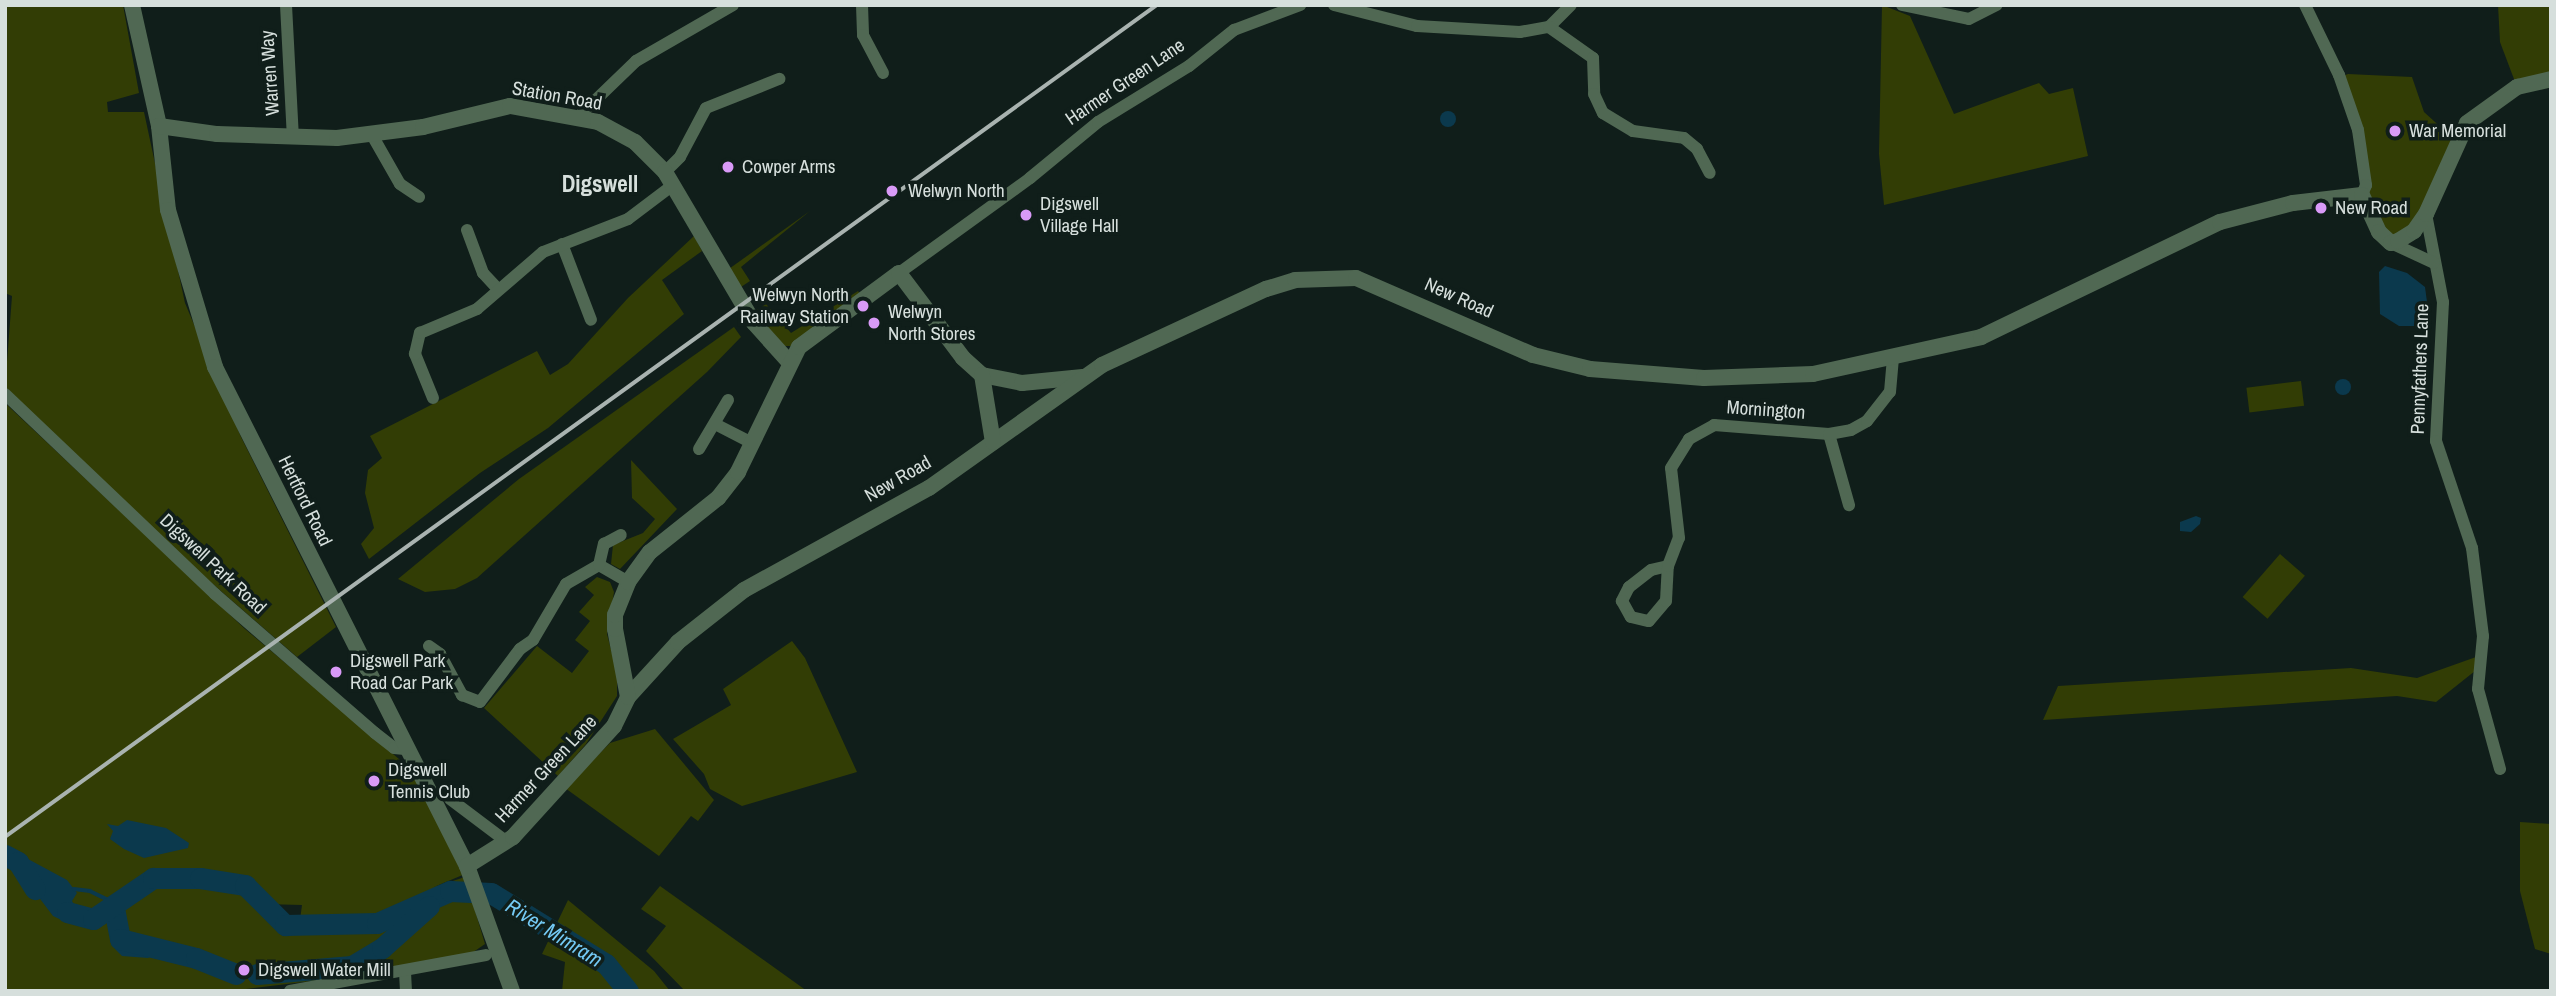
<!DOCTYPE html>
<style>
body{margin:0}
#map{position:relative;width:2556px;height:996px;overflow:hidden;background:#101e1a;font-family:"Archivo Narrow",sans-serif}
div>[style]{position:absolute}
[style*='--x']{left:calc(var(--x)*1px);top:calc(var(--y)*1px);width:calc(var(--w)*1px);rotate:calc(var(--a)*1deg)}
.green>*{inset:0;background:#323d05;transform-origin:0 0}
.water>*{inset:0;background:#0b394d}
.round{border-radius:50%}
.stream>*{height:3.5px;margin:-1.75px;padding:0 1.75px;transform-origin:1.75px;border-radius:1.75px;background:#0b394d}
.river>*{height:21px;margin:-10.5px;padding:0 10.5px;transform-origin:10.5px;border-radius:10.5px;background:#0b394d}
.minor>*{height:12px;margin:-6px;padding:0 6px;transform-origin:6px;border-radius:6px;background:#506853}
.tertiary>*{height:16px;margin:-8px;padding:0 8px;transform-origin:8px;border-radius:8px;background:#506853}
.rail>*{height:3.5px;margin:-1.75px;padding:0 1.75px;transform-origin:1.75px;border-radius:1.75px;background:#a9b3b0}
.dots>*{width:19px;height:19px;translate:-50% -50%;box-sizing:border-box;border:4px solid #101e1a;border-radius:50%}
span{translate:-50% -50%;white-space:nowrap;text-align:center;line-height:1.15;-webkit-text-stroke:7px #101e1a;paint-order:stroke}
.street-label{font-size:19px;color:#d6dfdc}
.poi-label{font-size:19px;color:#d6dfdc}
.left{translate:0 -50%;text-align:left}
.right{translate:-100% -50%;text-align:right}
.water-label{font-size:21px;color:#74caf5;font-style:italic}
.quarter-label{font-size:23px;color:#d6dfdc;font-weight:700}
.frame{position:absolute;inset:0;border:7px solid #d6dfdc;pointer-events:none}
</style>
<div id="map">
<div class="green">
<i style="clip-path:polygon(5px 5px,123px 5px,139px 93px,107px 102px,108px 112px,144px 112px,185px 303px,241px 437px,336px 627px,297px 657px,199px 572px,5px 388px,12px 296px,5px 293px)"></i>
<i style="clip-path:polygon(1882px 5px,1910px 16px,1954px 114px,2039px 83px,2049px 94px,2073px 88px,2088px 156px,1884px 205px,1879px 154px)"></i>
<i style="clip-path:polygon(2498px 5px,2551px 5px,2551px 79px,2517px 87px,2500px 42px)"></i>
<i style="clip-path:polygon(2348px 74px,2412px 77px,2424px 112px,2456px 141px,2426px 214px,2391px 243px,2366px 185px,2340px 77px)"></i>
<i style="clip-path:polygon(810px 211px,741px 267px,750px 281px,738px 289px,726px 271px)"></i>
<i style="clip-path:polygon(694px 236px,702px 251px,662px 280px,684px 314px,548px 428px,480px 473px,369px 559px,361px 544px,374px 528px,365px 493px,368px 470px,382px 458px,370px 436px,537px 351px,550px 375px,568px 364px,628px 298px)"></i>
<i style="clip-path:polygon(858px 291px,861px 295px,792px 346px,778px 346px,754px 312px,766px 304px,791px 333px)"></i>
<i style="clip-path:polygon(734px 327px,741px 337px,707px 372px,477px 578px,455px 589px,425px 592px,398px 579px,519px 479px)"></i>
<i style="left:2301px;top:381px;width:25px;height:55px;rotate:83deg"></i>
<i style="clip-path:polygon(evenodd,5px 403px,245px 629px,412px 770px,465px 874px,434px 887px,465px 877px,485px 944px,469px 955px,403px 970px,230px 991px,5px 991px,5px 403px,263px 904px,302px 905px,299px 927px,285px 927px,263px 904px)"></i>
<i style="clip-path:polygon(631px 460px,677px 509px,620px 569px,611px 564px,613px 545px,643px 533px,655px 519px,632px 498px)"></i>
<i style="left:2280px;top:554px;width:33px;height:57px;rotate:41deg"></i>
<i style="clip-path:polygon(597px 577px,610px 582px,614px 592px,607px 634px,617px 673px,617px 696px,586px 744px,558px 776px,484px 708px,537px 646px,572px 673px,589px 651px,575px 640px,590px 621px,579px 612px,594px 595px,585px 587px)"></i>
<i style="clip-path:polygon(792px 641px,805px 658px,857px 772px,742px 806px,710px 789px,704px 774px,673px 739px,731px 705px,723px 689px)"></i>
<i style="clip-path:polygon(2476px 657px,2475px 671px,2436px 702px,2397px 696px,2043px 720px,2058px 686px,2351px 668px,2417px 678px)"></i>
<i style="clip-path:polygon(655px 729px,714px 800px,698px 821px,691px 816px,659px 856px,565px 788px,610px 743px)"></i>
<i style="clip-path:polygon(2520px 822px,2551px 824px,2551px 954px,2535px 949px,2520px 891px)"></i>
<i style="clip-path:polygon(660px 886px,807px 991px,685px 991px,646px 951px,666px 926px,641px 909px)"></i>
<i style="clip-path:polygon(568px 900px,654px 971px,670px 991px,562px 991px,565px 962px,542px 954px)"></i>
</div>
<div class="water">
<i class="round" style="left:1440px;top:111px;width:16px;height:16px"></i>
<i style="clip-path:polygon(2385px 266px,2407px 273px,2425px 287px,2427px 302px,2415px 326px,2399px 326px,2380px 314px,2379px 272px)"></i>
<i class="round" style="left:2335px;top:379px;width:16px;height:16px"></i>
<i style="clip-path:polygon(2196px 516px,2201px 518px,2200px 524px,2191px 532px,2180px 531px,2180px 522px)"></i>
<i style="clip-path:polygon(127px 820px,166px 828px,189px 843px,188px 848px,144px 858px,124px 849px,110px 839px,113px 831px,107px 824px,118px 826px)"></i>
<i style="clip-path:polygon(28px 859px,67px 880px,77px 893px,72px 901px,76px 908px,94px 919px,68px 923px,53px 916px,19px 871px)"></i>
<i style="clip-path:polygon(116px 929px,162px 945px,161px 949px,148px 958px,122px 956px,115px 949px,111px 932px)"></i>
</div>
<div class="stream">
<i style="--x:74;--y:889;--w:16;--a:7"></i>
<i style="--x:90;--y:891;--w:25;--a:26"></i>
<i style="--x:113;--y:902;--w:6;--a:81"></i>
</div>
<div class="river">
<i style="--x:5;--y:855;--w:15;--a:28"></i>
<i style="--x:18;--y:862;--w:32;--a:58"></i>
<i style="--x:114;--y:908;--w:32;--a:79"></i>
<i style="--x:120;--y:939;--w:78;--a:14"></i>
<i style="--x:196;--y:958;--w:43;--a:21.8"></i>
<i style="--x:67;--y:912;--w:27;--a:15"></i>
<i style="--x:93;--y:919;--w:73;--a:-34.3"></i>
<i style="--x:153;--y:878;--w:47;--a:0"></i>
<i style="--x:200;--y:878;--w:46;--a:8.8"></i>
<i style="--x:245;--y:885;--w:57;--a:45"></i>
<i style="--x:285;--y:925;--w:92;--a:-1.2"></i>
<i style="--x:377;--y:923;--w:80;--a:-23.7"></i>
<i style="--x:450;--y:891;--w:41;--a:2.8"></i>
<i style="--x:491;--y:893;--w:135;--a:31.7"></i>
<i style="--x:606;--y:964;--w:35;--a:51"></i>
<i style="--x:257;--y:974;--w:95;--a:-4.8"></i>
<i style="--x:352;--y:966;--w:35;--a:-31"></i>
<i style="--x:382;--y:948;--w:63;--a:-41.8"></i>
</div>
<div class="minor">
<i style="--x:286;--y:5;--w:133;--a:87"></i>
<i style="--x:862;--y:5;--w:30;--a:88"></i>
<i style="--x:863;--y:35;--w:43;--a:62.2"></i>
<i style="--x:1334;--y:5;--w:86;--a:14.2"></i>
<i style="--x:1417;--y:26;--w:103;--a:3.3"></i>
<i style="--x:1520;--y:32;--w:29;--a:-10"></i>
<i style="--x:1549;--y:27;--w:31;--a:-45"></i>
<i style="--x:1902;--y:5;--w:68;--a:11.8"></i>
<i style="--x:1969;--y:19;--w:31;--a:-27"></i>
<i style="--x:2305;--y:5;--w:78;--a:64.1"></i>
<i style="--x:2339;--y:75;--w:58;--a:70.9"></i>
<i style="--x:2358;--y:130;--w:56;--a:81.7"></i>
<i style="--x:2366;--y:185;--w:11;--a:112"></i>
<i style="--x:1549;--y:27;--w:54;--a:35.2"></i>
<i style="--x:1593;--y:58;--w:36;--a:88"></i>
<i style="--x:1594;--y:94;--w:21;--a:65"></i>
<i style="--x:1603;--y:113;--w:35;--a:31"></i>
<i style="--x:1633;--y:131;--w:51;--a:7.8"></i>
<i style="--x:1684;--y:138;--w:17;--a:40"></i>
<i style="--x:1697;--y:149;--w:27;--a:62"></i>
<i style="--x:578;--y:117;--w:81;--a:-44"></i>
<i style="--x:636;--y:61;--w:112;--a:-30"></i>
<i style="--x:372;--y:135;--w:56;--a:60.3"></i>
<i style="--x:400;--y:184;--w:23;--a:34"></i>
<i style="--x:665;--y:172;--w:21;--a:-45"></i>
<i style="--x:680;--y:157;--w:55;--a:-62"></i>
<i style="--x:706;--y:108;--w:79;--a:-21.7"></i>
<i style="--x:2426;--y:214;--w:90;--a:79.1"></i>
<i style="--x:2443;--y:302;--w:139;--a:92.9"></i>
<i style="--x:2436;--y:441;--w:113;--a:71.4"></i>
<i style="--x:2472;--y:548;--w:89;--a:82.9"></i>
<i style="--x:2483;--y:636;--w:53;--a:95.4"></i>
<i style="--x:2478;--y:689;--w:83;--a:74.6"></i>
<i style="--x:467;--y:230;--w:46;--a:69.6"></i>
<i style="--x:483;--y:273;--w:22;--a:47"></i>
<i style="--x:2391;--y:243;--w:47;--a:24.9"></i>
<i style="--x:562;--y:244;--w:81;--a:69.1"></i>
<i style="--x:899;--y:273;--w:162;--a:-35.9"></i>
<i style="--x:1030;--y:178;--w:88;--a:-39.5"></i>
<i style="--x:1098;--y:122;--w:107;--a:-31.6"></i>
<i style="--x:1189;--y:66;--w:58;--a:-38.7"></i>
<i style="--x:1234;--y:30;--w:71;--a:-20.7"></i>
<i style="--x:5;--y:394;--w:290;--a:43.6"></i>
<i style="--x:215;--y:594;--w:212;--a:41"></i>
<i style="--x:375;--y:733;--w:24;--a:38"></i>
<i style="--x:394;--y:748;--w:11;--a:5"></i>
<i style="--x:433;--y:398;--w:48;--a:-112.2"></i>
<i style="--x:415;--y:354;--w:22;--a:-77"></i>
<i style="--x:420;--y:333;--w:62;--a:-22.8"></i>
<i style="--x:477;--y:309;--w:87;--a:-40.8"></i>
<i style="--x:543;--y:252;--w:91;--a:-21.2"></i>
<i style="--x:628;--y:219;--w:56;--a:-37.1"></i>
<i style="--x:715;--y:424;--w:42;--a:27.2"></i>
<i style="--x:1829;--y:434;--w:74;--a:74.3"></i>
<i style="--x:699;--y:449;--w:57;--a:-59.4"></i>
<i style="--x:599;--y:565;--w:34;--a:30"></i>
<i style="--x:1668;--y:566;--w:17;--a:167"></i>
<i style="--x:1651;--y:570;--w:28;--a:142"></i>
<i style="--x:1629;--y:587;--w:16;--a:117"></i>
<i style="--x:1622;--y:601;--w:18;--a:61"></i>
<i style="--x:1631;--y:617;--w:18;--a:13"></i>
<i style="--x:1649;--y:621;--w:26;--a:-50"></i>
<i style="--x:1666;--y:601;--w:35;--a:-87"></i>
<i style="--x:1668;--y:566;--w:30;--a:-69"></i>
<i style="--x:1679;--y:538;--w:70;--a:-96.5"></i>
<i style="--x:1671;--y:468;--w:34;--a:-58"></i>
<i style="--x:1689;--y:439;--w:29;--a:-29"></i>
<i style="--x:1714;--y:425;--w:115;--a:4.5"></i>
<i style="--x:1829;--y:434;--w:22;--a:-10"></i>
<i style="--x:1851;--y:430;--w:18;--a:-29"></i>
<i style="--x:1867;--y:421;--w:37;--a:-52"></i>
<i style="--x:1890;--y:392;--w:32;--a:-85"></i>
<i style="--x:429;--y:646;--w:14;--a:36"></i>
<i style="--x:440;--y:654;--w:47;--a:61.8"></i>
<i style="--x:462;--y:695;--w:19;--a:21"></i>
<i style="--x:480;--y:702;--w:66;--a:-53"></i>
<i style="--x:520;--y:649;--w:16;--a:-35"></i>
<i style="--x:533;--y:640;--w:65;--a:-59.5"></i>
<i style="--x:566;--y:584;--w:38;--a:-30"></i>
<i style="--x:599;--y:565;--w:22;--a:-77"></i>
<i style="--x:604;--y:544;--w:19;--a:-28"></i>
<i style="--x:450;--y:799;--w:71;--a:37"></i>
<i style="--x:405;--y:972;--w:19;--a:87"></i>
<i style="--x:290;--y:991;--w:199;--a:-10.4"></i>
</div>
<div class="tertiary">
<i style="--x:132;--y:5;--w:124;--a:77.4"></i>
<i style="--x:159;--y:126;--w:84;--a:83.9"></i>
<i style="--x:168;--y:210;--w:164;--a:73.3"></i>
<i style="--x:215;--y:367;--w:559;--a:63.21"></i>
<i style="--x:467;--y:866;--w:133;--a:70.2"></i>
<i style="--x:159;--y:126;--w:59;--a:7.9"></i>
<i style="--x:217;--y:134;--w:120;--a:1.9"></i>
<i style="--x:337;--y:138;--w:87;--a:-7.3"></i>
<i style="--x:423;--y:127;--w:89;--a:-13.6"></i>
<i style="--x:510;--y:106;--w:89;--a:10.3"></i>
<i style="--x:598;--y:122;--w:42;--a:28.4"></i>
<i style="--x:635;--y:142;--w:42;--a:45"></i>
<i style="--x:665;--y:172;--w:175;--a:59.5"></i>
<i style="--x:754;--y:323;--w:52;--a:48.1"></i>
<i style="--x:982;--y:375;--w:41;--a:11.3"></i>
<i style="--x:1022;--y:383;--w:61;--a:-5.6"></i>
<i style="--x:628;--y:697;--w:74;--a:-47.7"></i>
<i style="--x:678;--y:642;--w:84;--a:-38.2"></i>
<i style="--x:744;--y:590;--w:211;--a:-28.9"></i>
<i style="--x:929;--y:488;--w:212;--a:-35.4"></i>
<i style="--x:1102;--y:365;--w:181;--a:-24.9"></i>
<i style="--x:1266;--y:289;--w:30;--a:-17"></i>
<i style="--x:1295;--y:280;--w:61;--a:-1.9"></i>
<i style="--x:1356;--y:278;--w:193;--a:23.5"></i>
<i style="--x:1533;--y:355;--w:59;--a:13.8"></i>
<i style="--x:1590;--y:369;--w:114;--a:4.5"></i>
<i style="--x:1704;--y:378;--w:109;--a:-2.1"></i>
<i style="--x:1813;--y:374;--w:172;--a:-12.4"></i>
<i style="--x:1981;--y:337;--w:265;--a:-25.7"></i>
<i style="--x:2220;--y:222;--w:75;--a:-14.6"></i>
<i style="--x:2293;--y:203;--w:69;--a:-6.6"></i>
<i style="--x:2362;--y:195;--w:41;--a:65.3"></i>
<i style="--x:2379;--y:232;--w:16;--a:43"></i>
<i style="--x:2391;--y:243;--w:7;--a:-16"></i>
<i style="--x:2398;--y:241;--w:19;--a:-32"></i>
<i style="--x:2414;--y:231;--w:21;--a:-55"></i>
<i style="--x:2426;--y:214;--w:100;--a:-65.7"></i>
<i style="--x:2467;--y:123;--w:62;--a:-35.8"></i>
<i style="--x:2517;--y:87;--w:35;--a:-13"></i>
<i style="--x:467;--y:866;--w:54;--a:-32.2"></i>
<i style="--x:513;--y:837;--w:150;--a:-47.7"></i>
<i style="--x:614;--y:726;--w:32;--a:-64"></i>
<i style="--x:628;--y:697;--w:69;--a:-100.8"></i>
<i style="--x:615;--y:629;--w:14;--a:-90"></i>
<i style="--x:615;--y:615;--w:35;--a:-68"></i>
<i style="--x:628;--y:582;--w:37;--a:-54"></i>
<i style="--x:650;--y:552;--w:87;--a:-38.5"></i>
<i style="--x:718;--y:498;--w:33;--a:-52"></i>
<i style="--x:738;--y:472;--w:139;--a:-64"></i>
<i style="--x:799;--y:347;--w:124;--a:-36.5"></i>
<i style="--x:899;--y:273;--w:106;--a:53"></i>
<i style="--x:963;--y:358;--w:25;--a:42"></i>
<i style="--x:982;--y:375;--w:68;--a:80.7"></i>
</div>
<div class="rail">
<i style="--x:5;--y:837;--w:1421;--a:-35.84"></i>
</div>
<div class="dots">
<i style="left:2395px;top:131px;background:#d99af7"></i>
<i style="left:728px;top:167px;background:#d99af7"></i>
<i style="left:892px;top:191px;background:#d99af7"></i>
<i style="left:2321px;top:208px;background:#d99af7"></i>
<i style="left:1026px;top:215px;background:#d99af7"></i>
<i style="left:863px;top:306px;background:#d99af7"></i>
<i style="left:874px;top:323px;background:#d99af7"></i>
<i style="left:336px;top:672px;background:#d99af7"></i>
<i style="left:374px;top:781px;background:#d99af7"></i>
<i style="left:244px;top:970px;background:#d99af7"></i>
</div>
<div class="street-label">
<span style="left:270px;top:73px;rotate:-94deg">Warren Way</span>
<span style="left:1125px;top:82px;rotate:-34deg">Harmer Green Lane</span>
<span style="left:557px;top:96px;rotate:10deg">Station Road</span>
<span style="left:1459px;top:298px;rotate:24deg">New Road</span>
<span style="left:2420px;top:369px;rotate:-88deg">Pennyfathers Lane</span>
<span style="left:1766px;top:410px;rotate:4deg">Mornington</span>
<span style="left:898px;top:479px;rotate:-30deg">New Road</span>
<span style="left:305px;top:501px;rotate:64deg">Hertford Road</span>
<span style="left:213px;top:564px;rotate:43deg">Digswell Park Road</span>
<span style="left:546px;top:769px;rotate:-47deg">Harmer Green Lane</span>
</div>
<div class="poi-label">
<span class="left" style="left:2409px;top:131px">War Memorial</span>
<span class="left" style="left:742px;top:167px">Cowper Arms</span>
<span class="left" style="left:908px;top:191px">Welwyn North</span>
<span class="left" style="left:1040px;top:215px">Digswell<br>Village Hall</span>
<span class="left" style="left:2335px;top:208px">New Road</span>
<span class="right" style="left:849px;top:306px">Welwyn North<br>Railway Station</span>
<span class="left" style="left:888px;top:323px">Welwyn<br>North Stores</span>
<span class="left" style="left:350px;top:672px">Digswell Park<br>Road Car Park</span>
<span class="left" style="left:388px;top:781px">Digswell<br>Tennis Club</span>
<span class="left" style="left:258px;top:970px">Digswell Water Mill</span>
</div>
<div class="water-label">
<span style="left:554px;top:933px;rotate:32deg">River Mimram</span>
</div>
<div class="quarter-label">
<span style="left:600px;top:184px">Digswell</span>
</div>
<div class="frame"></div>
</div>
